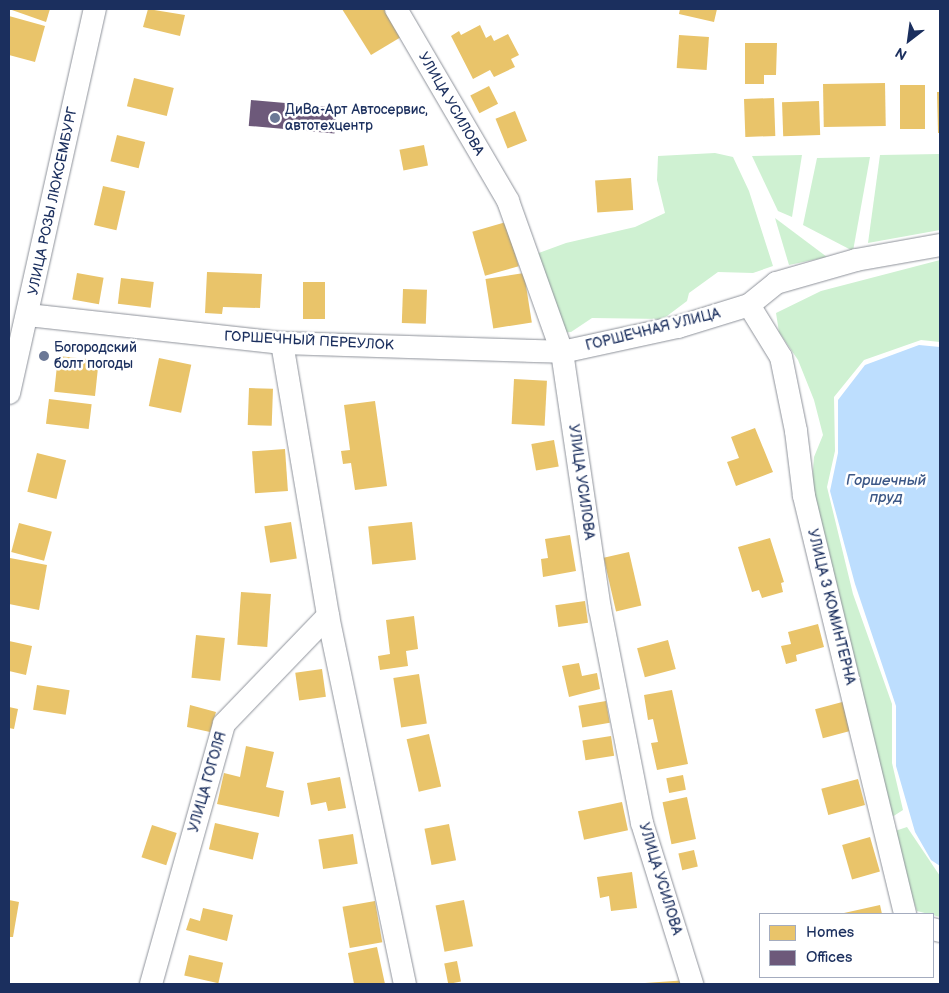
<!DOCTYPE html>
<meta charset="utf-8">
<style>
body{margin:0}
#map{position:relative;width:949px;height:993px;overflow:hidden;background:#fff;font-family:"Balsamiq Sans",sans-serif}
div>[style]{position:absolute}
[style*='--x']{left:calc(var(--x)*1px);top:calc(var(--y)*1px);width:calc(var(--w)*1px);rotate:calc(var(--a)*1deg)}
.green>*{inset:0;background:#cff1d2}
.water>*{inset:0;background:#bddefe}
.homes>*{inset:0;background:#e9c46a;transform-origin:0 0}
.offices>*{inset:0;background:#6d597a;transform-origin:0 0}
.roads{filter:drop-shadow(0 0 1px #8e929a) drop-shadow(0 0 1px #8e929a)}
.street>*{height:22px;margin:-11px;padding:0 11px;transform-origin:11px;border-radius:11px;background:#fff}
.dots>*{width:14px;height:14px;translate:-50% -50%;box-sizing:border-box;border:2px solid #fff;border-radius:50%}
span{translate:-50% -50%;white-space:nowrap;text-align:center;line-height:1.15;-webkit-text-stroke:5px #fff;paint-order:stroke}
.street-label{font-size:14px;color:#1b2f5e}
.poi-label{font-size:14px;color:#1b2f5e}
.left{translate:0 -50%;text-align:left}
.water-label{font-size:15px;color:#3c5786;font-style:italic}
.frame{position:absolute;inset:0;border:10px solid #1b2f5e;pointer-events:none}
.legend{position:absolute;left:759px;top:913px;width:175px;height:65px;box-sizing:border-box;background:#fff;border:1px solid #a4acbf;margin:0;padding:6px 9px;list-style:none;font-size:15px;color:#1b2f5e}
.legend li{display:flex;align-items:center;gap:10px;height:25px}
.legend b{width:25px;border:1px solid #a4acbf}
.north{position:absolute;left:884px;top:15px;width:50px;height:50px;-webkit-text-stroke:4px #fff;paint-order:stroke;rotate:210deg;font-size:14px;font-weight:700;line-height:20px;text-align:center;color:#1b2f5e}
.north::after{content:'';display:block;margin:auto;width:18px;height:22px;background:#1b2f5e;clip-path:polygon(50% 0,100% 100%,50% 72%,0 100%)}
</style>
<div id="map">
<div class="green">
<i style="clip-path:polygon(715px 153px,733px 157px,749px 191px,773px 266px,753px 273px,718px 272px,689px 293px,687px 301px,663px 319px,592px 318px,571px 332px,557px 333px,536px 254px,566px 243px,635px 227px,665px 213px,657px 180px,658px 156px)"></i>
<i style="clip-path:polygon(940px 154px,940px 230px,868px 243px,880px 155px)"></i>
<i style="clip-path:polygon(802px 155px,792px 217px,778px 211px,752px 156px)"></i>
<i style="clip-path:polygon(870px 157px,853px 251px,803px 225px,817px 158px)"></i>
<i style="clip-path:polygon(775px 218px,827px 257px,789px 265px)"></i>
<i style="clip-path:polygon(940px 260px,940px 342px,921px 340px,864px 360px,834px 397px,835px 451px,827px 487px,853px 594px,892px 704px,892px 763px,903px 810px,889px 819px,812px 484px,814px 457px,823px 435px,814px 400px,798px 360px,779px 332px,776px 313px,821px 291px)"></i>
<i style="clip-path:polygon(907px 827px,940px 876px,940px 917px,917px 911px,903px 871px,895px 831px)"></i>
</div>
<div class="water">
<i style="clip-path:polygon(919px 345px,940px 347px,940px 866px,931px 860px,915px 832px,896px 766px,896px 706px,855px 584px,830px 491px,838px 453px,838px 400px,865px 365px)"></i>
</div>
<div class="homes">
<i style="clip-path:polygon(9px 9px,50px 9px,46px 22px)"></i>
<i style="clip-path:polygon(148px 9px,185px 15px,180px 36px,143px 27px)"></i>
<i style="clip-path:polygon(342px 9px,386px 9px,401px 37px,371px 55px)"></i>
<i style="clip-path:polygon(680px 9px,717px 9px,714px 22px,679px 14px)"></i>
<i style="clip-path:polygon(9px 16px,45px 26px,35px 62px,9px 55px)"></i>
<i style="clip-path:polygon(480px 25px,486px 38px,491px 35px,494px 41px,508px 34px,519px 55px,511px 59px,515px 67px,494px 77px,490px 70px,473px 79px,451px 36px,459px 31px,461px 35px)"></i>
<i style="left:679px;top:35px;width:30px;height:33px;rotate:4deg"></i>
<i style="clip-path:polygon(745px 43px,777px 43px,776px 75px,764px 75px,764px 84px,745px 84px)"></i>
<i style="left:134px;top:78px;width:41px;height:29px;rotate:14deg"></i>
<i style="left:885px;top:83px;width:43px;height:62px;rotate:89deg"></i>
<i style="left:900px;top:85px;width:25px;height:44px"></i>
<i style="left:489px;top:86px;width:20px;height:21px;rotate:63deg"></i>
<i style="clip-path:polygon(937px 92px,940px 92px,940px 133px,938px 133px)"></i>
<i style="left:774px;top:98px;width:38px;height:30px;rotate:88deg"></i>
<i style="left:819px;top:101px;width:34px;height:37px;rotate:88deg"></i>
<i style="left:515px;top:111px;width:32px;height:21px;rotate:68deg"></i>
<i style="left:117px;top:135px;width:29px;height:27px;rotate:14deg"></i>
<i style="left:424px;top:145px;width:21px;height:25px;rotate:79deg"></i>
<i style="left:631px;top:178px;width:32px;height:36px;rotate:86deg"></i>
<i style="left:103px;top:186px;width:23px;height:40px;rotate:13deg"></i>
<i style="left:506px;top:222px;width:46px;height:35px;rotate:74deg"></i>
<i style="clip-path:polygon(207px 272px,262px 274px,260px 308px,223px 307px,222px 314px,205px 313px)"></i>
<i style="left:77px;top:273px;width:27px;height:27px;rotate:10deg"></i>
<i style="left:524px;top:273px;width:50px;height:39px;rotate:81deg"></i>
<i style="left:121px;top:278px;width:33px;height:26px;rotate:7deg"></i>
<i style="left:303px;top:282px;width:22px;height:37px"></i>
<i style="left:403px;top:289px;width:24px;height:34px;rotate:2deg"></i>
<i style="left:58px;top:356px;width:41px;height:36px;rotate:6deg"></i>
<i style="left:159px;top:358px;width:33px;height:49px;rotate:12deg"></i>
<i style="left:514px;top:379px;width:33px;height:45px;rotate:3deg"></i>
<i style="left:249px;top:388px;width:24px;height:37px;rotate:2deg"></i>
<i style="left:49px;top:399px;width:43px;height:25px;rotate:7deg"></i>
<i style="clip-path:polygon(375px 401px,387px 486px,355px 490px,351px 463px,343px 464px,341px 451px,350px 450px,344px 405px)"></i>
<i style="clip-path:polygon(755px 428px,773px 472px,736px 486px,727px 462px,739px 458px,731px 437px)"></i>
<i style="left:554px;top:440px;width:27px;height:23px;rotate:80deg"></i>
<i style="left:285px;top:449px;width:42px;height:33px;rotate:86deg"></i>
<i style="left:37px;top:453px;width:30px;height:40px;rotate:14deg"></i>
<i style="left:291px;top:522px;width:37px;height:27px;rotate:81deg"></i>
<i style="left:412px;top:522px;width:38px;height:44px;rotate:84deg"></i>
<i style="left:19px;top:523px;width:34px;height:30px;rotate:15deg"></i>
<i style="clip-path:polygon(570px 535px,576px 571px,543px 577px,541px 559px,548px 558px,545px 539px)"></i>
<i style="clip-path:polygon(770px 538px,784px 582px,781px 583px,783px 592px,762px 598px,759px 590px,752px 592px,738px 547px)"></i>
<i style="left:629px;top:552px;width:55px;height:26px;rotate:77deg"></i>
<i style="clip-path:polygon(10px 558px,47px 565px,39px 610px,9px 604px)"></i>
<i style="left:241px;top:592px;width:30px;height:53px;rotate:4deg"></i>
<i style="left:585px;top:601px;width:22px;height:30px;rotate:82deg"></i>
<i style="clip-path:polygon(414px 616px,418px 649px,406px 651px,408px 666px,380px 670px,378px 656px,390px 654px,386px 620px)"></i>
<i style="clip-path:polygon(818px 624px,824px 647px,796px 655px,797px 661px,786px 664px,781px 646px,791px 644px,788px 632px)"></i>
<i style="left:196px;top:635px;width:29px;height:43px;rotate:6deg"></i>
<i style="left:668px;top:640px;width:30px;height:32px;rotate:75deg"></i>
<i style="clip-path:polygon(9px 641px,32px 646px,26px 675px,9px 671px)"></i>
<i style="clip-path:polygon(579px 663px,582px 676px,597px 673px,600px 689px,569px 697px,562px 666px)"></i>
<i style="left:322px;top:669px;width:28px;height:27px;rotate:82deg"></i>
<i style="left:419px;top:674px;width:50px;height:26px;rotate:81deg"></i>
<i style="left:37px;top:685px;width:33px;height:25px;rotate:9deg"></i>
<i style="clip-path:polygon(672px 690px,688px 764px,657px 770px,651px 743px,658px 742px,653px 719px,648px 720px,644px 695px)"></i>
<i style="left:606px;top:701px;width:22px;height:28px;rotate:80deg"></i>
<i style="left:846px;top:701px;width:30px;height:32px;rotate:75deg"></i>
<i style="clip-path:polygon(190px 705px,216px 712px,210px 732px,187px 727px)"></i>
<i style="clip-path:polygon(9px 707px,18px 709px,14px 729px,9px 728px)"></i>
<i style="left:429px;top:734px;width:54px;height:23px;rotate:77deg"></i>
<i style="left:611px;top:736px;width:20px;height:29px;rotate:81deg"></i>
<i style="clip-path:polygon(246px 746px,274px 752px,266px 787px,284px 791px,279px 817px,217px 804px,224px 773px,240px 777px)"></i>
<i style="left:683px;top:775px;width:15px;height:17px;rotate:79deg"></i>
<i style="clip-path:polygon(340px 777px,346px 808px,328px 811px,326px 802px,311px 805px,307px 783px)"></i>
<i style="left:858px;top:779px;width:27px;height:38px;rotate:75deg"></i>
<i style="left:687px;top:797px;width:43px;height:25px;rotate:78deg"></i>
<i style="left:622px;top:802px;width:29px;height:45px;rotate:78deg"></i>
<i style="left:215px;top:823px;width:45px;height:27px;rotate:13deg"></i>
<i style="left:449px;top:824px;width:37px;height:25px;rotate:79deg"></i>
<i style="left:152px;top:825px;width:26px;height:34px;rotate:18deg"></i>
<i style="left:353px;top:834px;width:30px;height:35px;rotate:81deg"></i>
<i style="left:870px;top:837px;width:36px;height:29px;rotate:74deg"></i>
<i style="left:694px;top:850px;width:17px;height:16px;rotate:77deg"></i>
<i style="clip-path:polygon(632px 872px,637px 908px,611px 911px,609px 896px,600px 898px,597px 877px)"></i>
<i style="clip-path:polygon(9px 900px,19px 902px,13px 937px,9px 937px)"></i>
<i style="left:464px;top:900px;width:47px;height:29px;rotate:79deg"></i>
<i style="left:375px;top:901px;width:42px;height:33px;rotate:80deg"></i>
<i style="clip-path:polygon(880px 905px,882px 914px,844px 914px,844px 913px)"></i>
<i style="clip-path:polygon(203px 908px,233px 915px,227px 941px,186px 930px,190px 918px,200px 921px)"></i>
<i style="clip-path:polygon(377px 947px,385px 984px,354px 984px,348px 953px)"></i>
<i style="left:189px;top:955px;width:35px;height:21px;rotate:13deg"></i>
<i style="left:457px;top:961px;width:21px;height:13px;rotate:79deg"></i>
<i style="clip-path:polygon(688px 980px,688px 984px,645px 984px,645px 983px)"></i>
</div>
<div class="offices">
<i style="left:251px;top:100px;width:86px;height:26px;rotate:5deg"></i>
</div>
<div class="roads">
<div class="street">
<i style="--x:396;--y:9;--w:222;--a:59.7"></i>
<i style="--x:508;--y:201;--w:160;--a:70.3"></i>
<i style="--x:562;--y:352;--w:260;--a:81.6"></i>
<i style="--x:600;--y:609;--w:218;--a:78.9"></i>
<i style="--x:642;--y:823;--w:169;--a:72.7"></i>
<i style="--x:749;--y:305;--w:61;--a:58.4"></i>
<i style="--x:781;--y:357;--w:76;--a:78.5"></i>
<i style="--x:796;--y:431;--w:65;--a:83"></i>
<i style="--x:804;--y:496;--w:430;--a:76.4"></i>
<i style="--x:28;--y:315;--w:256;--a:6.3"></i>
<i style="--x:282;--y:343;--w:280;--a:1.8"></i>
<i style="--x:562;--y:352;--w:119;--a:-12.2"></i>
<i style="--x:678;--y:327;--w:74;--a:-17.2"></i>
<i style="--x:749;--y:305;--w:35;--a:-39"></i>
<i style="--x:776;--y:283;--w:83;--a:-16"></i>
<i style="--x:856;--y:260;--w:85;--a:-10.1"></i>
<i style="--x:282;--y:343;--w:277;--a:80.4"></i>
<i style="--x:328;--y:616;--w:376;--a:78.2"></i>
<i style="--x:9;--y:393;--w:394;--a:-77.4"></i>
<i style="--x:933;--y:929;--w:7;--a:16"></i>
<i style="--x:151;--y:984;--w:270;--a:-74.3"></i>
<i style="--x:224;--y:724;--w:150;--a:-46.1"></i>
</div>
</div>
<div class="dots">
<i style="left:275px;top:118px;background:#6b7896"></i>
<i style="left:44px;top:356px;background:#6b7896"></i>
</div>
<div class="street-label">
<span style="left:451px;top:104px;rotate:60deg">УЛИЦА УСИЛОВА</span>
<span style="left:53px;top:201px;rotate:-78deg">УЛИЦА РОЗЫ ЛЮКСЕМБУРГ</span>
<span style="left:653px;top:330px;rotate:-14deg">ГОРШЕЧНАЯ УЛИЦА</span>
<span style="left:309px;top:341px;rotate:3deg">ГОРШЕЧНЫЙ ПЕРЕУЛОК</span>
<span style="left:581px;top:482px;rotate:82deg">УЛИЦА УСИЛОВА</span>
<span style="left:831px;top:607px;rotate:76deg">УЛИЦА 3 КОМИНТЕРНА</span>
<span style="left:208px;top:782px;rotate:-74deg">УЛИЦА ГОГОЛЯ</span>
<span style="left:660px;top:879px;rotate:73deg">УЛИЦА УСИЛОВА</span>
</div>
<div class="poi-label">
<span class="left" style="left:285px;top:118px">ДиВа-Арт Автосервис,<br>автотехцентр</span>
<span class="left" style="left:54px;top:356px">Богородский<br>болт погоды</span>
</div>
<div class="water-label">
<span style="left:886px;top:489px">Горшечный<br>пруд</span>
</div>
<div class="frame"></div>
<ul class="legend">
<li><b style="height:14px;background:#e9c46a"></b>Homes</li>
<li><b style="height:14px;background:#6d597a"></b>Offices</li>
</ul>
<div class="north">N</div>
</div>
